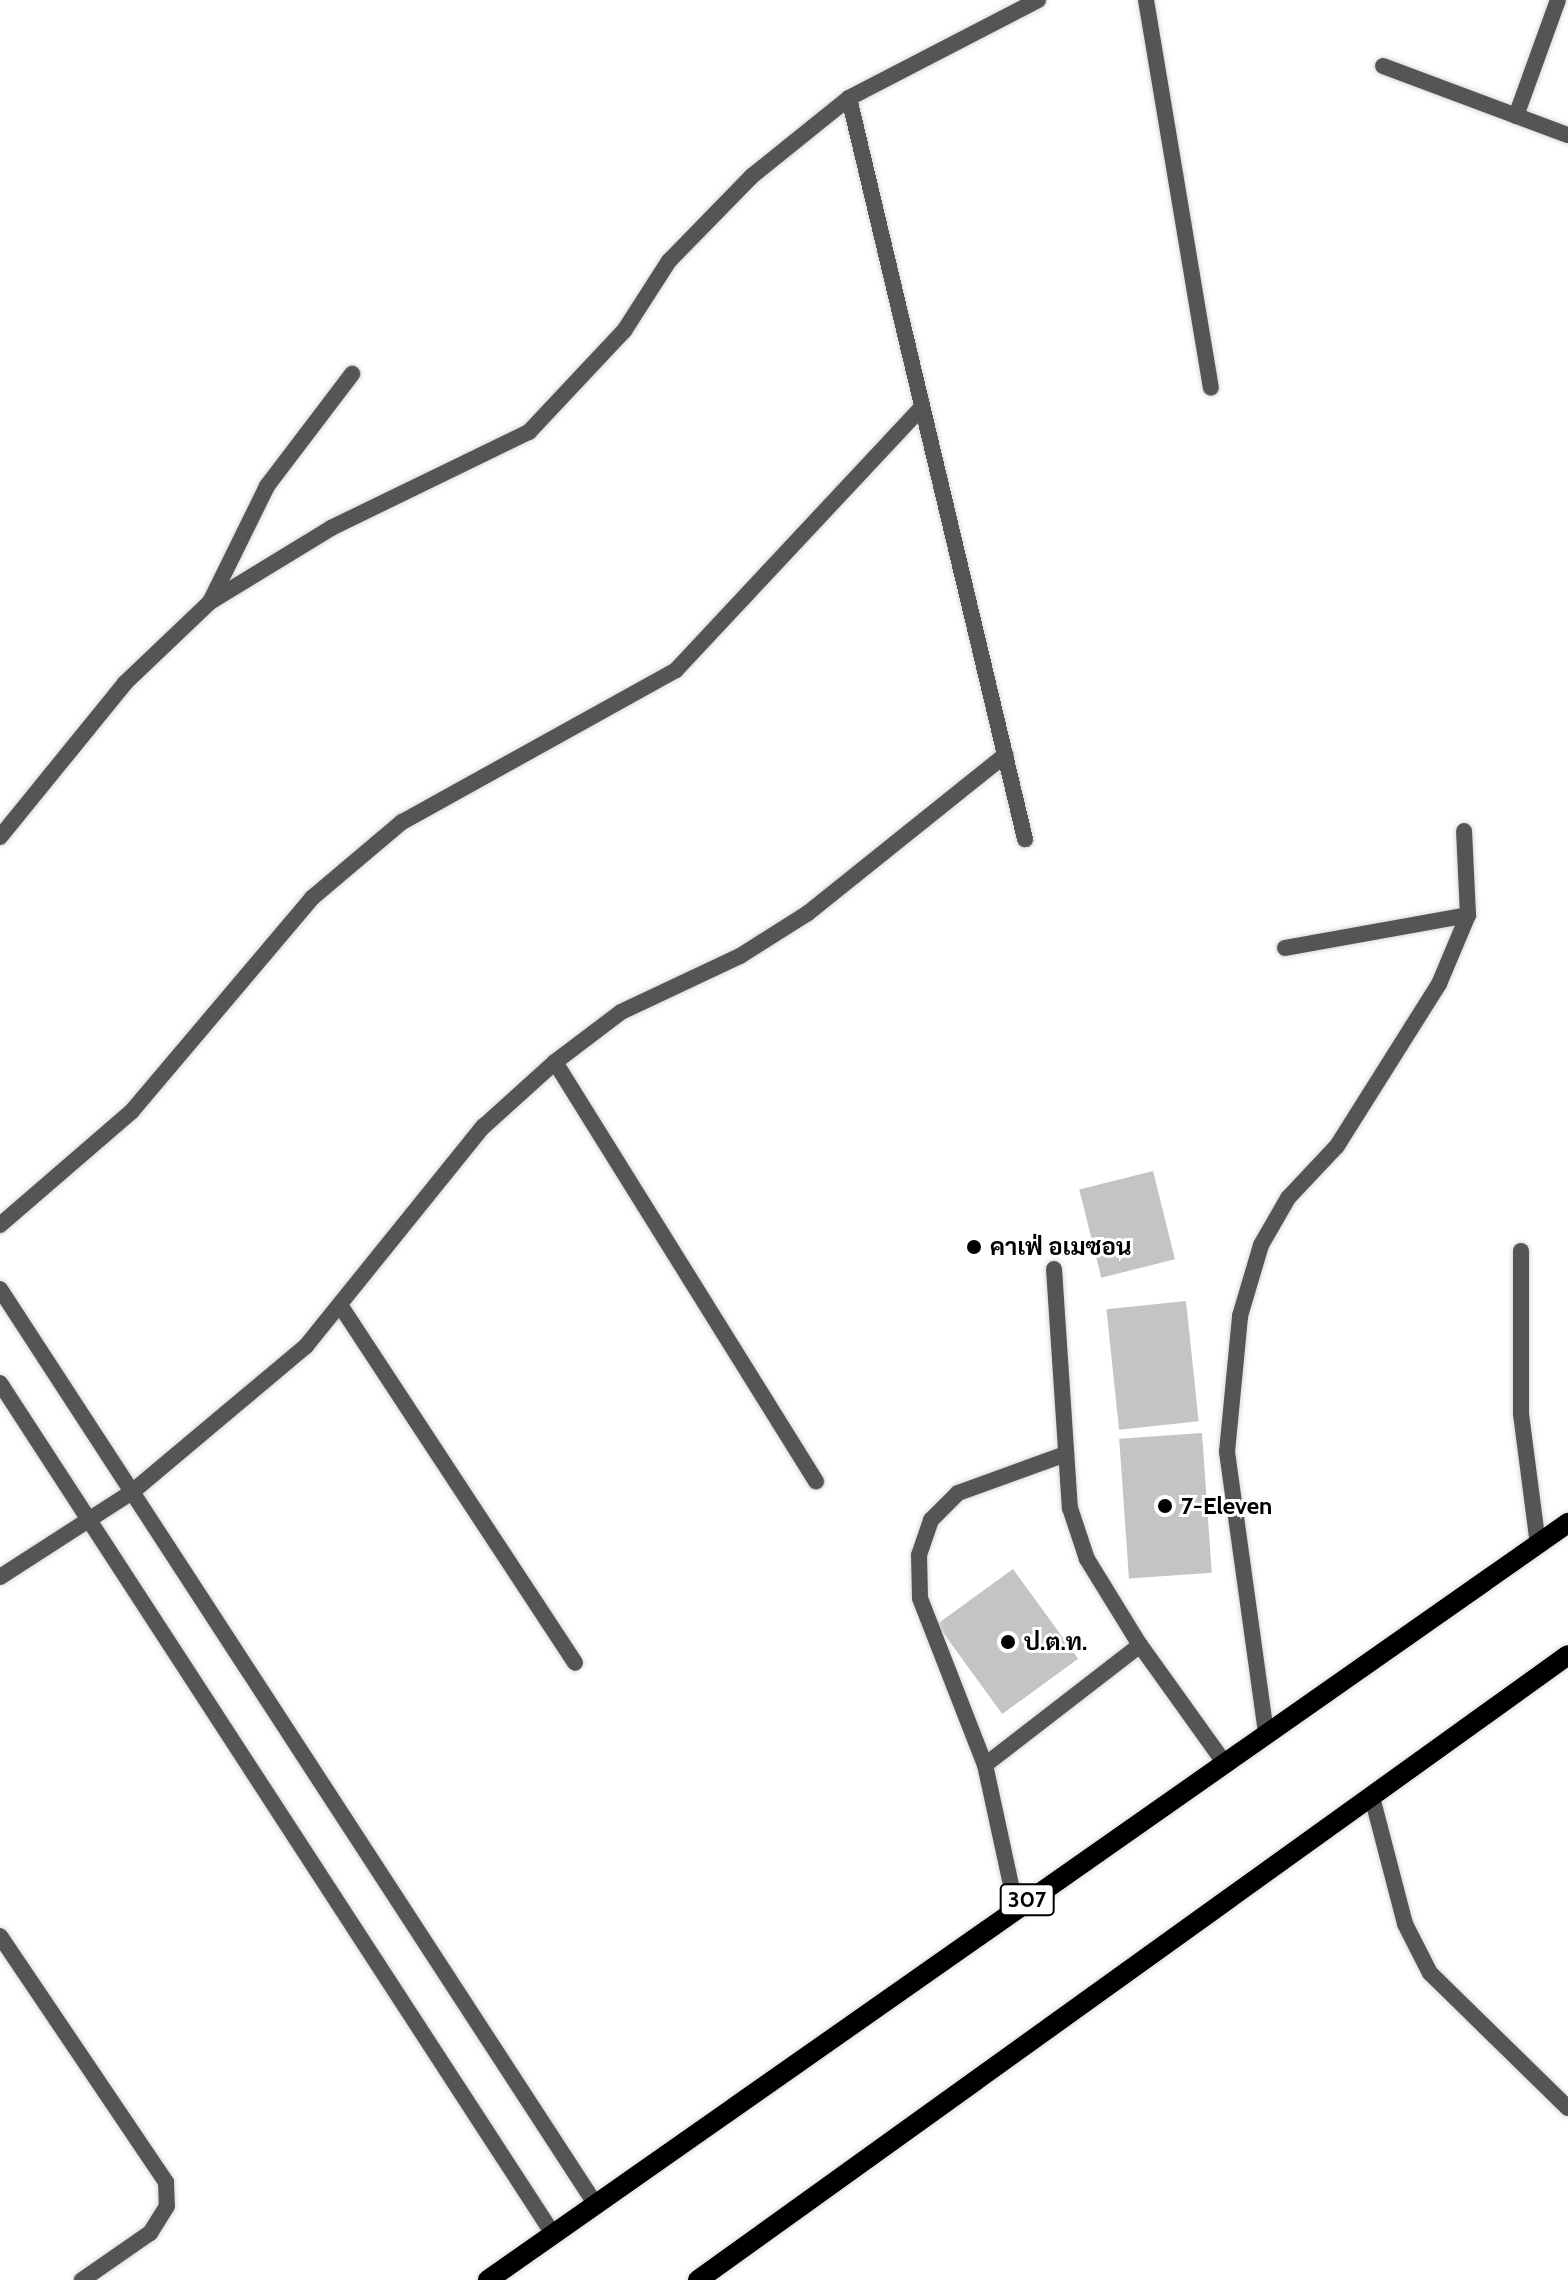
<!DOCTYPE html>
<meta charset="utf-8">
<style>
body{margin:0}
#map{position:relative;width:1568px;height:2280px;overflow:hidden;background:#fff;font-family:Cabin,Sarabun,sans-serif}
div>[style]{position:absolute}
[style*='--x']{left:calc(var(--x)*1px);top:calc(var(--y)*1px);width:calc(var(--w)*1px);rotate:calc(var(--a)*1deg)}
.building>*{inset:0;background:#c4c4c4;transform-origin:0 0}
.roads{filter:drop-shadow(0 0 2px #dbdbdb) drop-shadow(0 0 2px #dbdbdb)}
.lane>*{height:16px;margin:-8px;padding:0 8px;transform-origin:8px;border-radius:8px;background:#555}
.street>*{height:16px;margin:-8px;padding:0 8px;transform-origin:8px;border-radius:8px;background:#555}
.primary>*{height:20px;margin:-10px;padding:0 10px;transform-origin:10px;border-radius:10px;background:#000}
.dots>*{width:22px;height:22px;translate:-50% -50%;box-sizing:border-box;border:4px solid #fff;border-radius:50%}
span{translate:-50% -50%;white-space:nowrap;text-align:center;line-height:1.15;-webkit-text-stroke:6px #fff;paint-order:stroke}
.shield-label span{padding:2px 6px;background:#fff;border:2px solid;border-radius:6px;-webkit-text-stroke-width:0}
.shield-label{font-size:22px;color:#000;font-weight:700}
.poi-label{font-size:24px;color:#000;font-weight:700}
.left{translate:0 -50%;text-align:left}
</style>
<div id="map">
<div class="building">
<i style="left:1153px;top:1171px;width:91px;height:76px;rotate:76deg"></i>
<i style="left:1186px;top:1301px;width:121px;height:80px;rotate:84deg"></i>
<i style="left:1202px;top:1433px;width:140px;height:83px;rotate:86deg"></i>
<i style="left:1013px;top:1569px;width:111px;height:94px;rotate:54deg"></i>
</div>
<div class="roads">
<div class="lane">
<i style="--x:1285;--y:948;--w:186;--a:-10.2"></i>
<i style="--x:1521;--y:1251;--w:163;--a:90"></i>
<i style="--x:1521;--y:1414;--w:132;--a:82.6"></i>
<i style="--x:1054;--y:1269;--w:240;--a:86.2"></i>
<i style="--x:1070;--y:1508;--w:54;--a:71.6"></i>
<i style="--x:1087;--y:1559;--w:101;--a:58.4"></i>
<i style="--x:1266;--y:1733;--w:284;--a:-97.9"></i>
<i style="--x:1227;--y:1452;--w:137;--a:-84.5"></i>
<i style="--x:1240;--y:1316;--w:74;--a:-73.5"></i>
<i style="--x:1261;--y:1245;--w:54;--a:-60.1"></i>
<i style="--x:1288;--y:1198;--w:71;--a:-46.7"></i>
<i style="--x:1337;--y:1146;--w:191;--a:-57.8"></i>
<i style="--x:1439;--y:984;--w:75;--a:-67.2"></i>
<i style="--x:1468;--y:915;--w:84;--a:-92.7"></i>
<i style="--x:985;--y:1765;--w:179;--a:-111.3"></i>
<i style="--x:920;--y:1598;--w:43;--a:-91.3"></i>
<i style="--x:919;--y:1555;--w:37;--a:-71"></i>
<i style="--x:931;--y:1520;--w:38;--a:-45"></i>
<i style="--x:958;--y:1493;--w:115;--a:-19.9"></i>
<i style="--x:1016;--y:1908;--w:146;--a:-102.2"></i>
<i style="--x:985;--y:1765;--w:196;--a:-37.7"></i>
<i style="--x:1140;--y:1645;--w:143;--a:54.4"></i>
</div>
<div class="street">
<i style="--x:1146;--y:0;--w:393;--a:80.5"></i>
<i style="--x:1383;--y:66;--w:197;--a:20.5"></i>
<i style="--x:849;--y:98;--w:762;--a:76.64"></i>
<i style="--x:1516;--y:116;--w:123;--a:-70.1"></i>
<i style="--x:211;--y:600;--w:127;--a:-63.8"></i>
<i style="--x:267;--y:486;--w:141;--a:-52.8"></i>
<i style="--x:0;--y:837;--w:198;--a:-50.9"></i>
<i style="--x:125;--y:683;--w:117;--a:-43.6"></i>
<i style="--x:210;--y:602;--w:142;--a:-31.4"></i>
<i style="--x:331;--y:528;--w:220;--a:-25.9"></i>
<i style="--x:529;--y:432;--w:139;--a:-46.8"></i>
<i style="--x:624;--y:331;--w:83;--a:-57.3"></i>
<i style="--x:669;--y:261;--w:119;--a:-45.7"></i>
<i style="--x:752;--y:176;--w:124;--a:-38.8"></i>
<i style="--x:849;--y:98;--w:213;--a:-27.4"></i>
<i style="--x:555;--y:1062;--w:494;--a:58.1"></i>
<i style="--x:0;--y:1225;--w:174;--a:-40.8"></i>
<i style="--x:132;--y:1111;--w:279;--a:-49.8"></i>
<i style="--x:312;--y:898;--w:118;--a:-40.2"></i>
<i style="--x:402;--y:822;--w:313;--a:-29"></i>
<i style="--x:676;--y:670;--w:360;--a:-46.9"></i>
<i style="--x:0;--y:1289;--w:1093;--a:56.95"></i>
<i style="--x:340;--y:1305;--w:428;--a:56.7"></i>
<i style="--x:0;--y:1383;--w:1015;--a:56.98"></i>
<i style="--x:0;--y:1577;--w:157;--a:-32.8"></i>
<i style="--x:132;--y:1492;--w:227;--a:-40"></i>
<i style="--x:306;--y:1346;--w:282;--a:-51.1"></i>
<i style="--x:483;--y:1127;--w:97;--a:-42.1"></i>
<i style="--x:555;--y:1062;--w:83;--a:-37.1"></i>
<i style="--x:621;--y:1012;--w:132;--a:-25.2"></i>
<i style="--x:740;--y:956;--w:80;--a:-32.3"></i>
<i style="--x:808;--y:913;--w:253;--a:-38.7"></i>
<i style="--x:1372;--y:1797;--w:131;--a:75.4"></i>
<i style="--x:1405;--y:1924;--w:55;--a:63"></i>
<i style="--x:1430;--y:1973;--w:193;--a:44.4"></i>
<i style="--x:0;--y:1936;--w:297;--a:56"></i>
<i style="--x:166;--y:2182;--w:24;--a:88"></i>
<i style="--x:167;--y:2206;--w:32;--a:122"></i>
<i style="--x:150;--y:2233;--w:83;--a:145.3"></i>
</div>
<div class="primary">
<i style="--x:488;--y:2280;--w:1319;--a:-35.03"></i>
<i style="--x:698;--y:2280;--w:1071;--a:-35.69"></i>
</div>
</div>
<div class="dots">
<i style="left:974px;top:1247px;background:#000"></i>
<i style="left:1165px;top:1506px;background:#000"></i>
<i style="left:1008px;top:1642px;background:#000"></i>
</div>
<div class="shield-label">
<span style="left:1027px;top:1900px">307</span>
</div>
<div class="poi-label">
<span class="left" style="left:990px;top:1247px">คาเฟ่ อเมซอน</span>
<span class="left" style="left:1181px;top:1506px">7-Eleven</span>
<span class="left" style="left:1024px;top:1642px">ป.ต.ท.</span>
</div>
</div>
